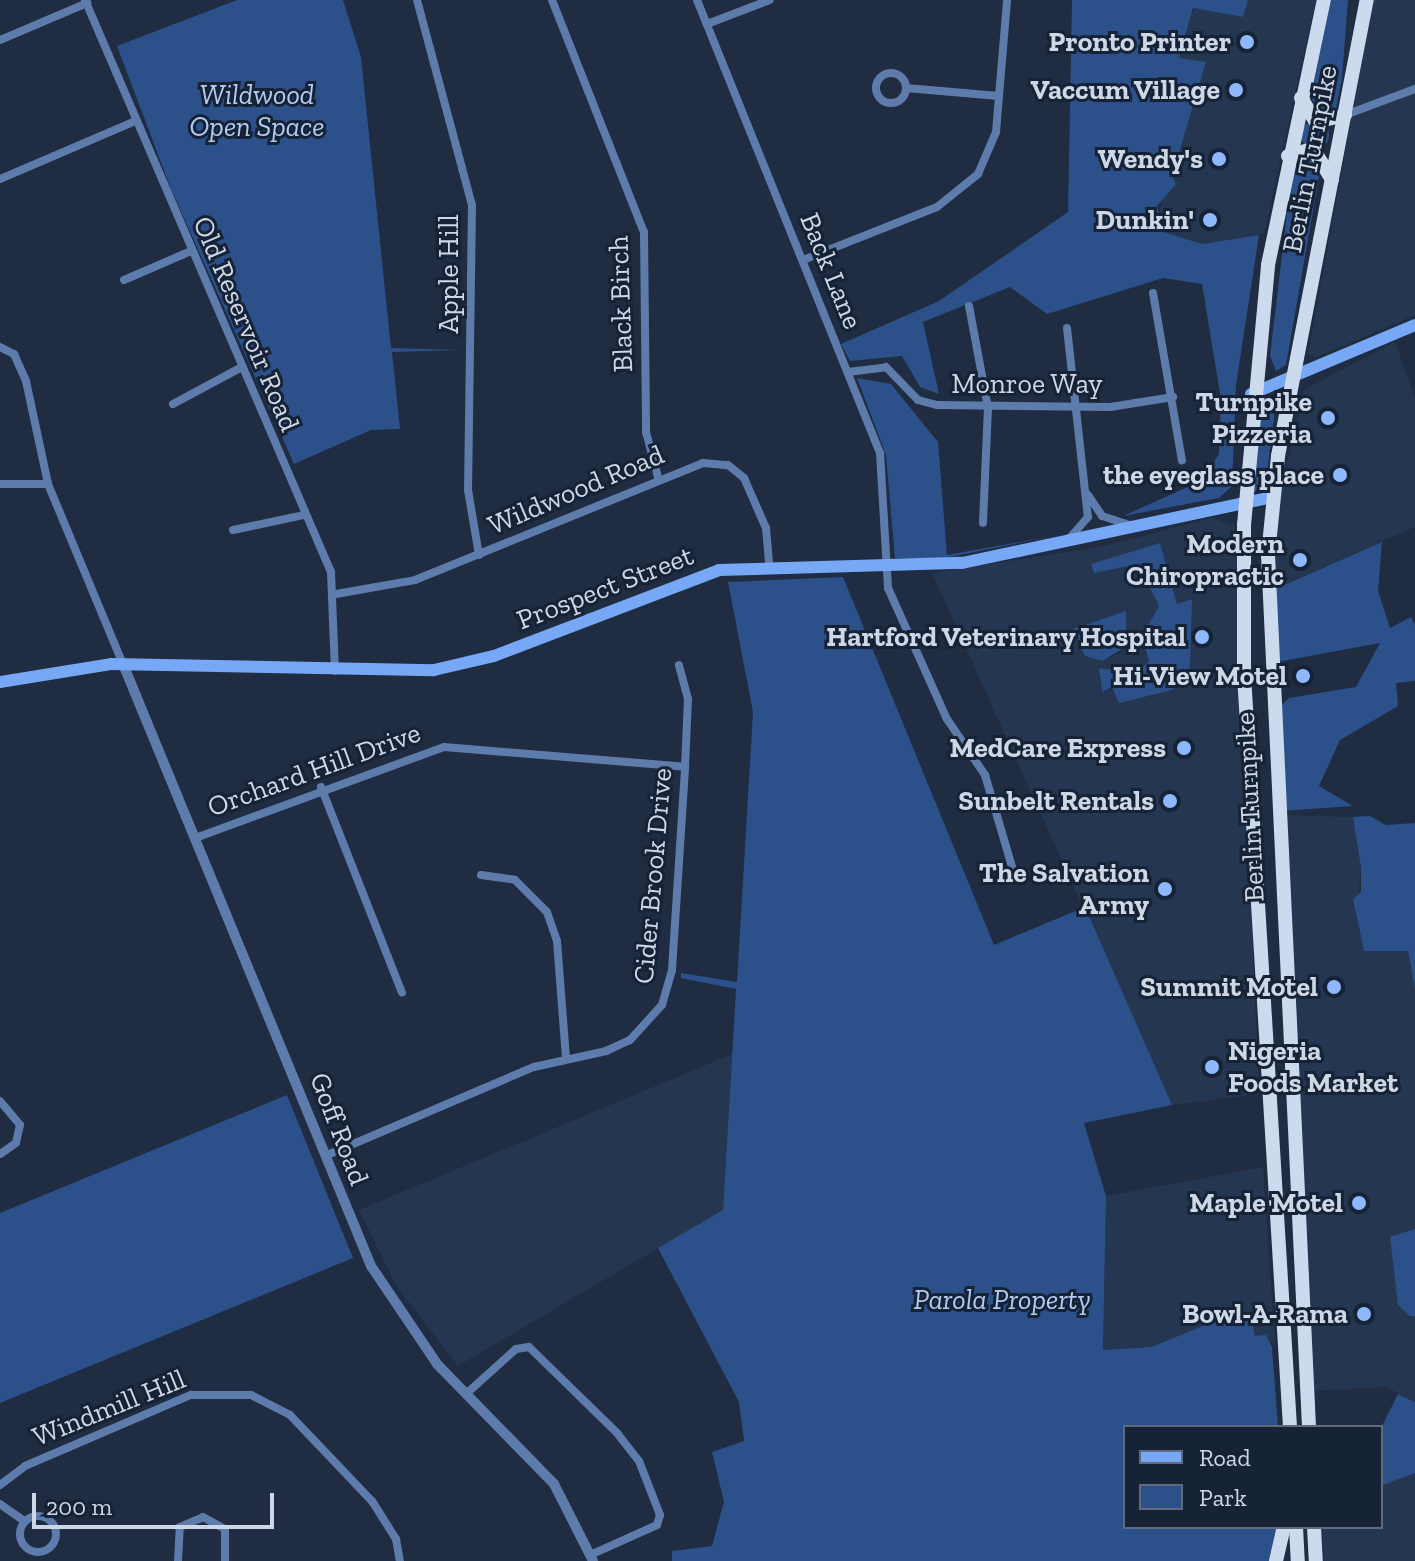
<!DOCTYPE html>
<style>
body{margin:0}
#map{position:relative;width:1415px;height:1561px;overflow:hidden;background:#1f2c41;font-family:"Zilla Slab",serif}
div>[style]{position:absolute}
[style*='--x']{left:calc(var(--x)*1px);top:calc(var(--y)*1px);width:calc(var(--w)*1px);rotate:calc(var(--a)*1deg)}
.built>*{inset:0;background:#253650}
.green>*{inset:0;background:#2c5089}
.round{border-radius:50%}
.minor>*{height:8px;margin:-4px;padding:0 4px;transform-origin:4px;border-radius:4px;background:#5d7bab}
.minor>.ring{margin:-4px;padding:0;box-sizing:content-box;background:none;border:8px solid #5d7bab;border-radius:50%}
.tertiary>*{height:10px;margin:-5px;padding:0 5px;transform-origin:5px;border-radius:5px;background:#5d7bab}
.secondary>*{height:12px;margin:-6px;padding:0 6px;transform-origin:6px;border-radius:6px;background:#76a8f5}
.trunk>*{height:14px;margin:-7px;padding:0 7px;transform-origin:7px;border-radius:7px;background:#ccdaee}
.dots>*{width:22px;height:22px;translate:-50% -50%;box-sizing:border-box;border:4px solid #162236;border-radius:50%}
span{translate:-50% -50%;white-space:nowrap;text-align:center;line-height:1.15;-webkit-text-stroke:6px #162236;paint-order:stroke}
.poi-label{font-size:28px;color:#ced7e5;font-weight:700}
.right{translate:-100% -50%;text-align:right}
.left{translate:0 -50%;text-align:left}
.park-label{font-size:28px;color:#b2cbf2;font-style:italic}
.street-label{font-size:28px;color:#ced7e5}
.legend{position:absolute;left:1123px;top:1425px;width:260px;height:104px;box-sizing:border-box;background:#162236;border:2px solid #606a7c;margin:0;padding:10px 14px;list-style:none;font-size:24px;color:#ced7e5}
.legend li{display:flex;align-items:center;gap:16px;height:40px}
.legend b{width:40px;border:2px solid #606a7c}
.scale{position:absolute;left:32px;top:1493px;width:242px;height:36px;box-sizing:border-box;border:4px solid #ced7e5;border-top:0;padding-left:10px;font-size:24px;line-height:28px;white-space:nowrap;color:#ced7e5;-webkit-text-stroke:6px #162236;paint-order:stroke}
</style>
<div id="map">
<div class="built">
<i style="clip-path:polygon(1248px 0,1316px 0,1264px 234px,1202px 244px,1164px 232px,1158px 217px,1164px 193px,1176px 184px,1171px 176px,1206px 62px,1179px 58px,1194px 8px,1243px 17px)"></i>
<i style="clip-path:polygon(1373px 0,1415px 0,1415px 315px,1315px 358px,1308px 354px)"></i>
<i style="clip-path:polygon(1395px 342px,1415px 398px,1415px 527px,1271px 590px,1275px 518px,1303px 390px)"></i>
<i style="clip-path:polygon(evenodd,1211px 518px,1234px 525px,1236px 536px,1259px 1094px,1172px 1105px,932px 573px,1104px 546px,1211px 518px,1160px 543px,1177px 604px,1192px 599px,1190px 674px,1101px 691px,1099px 668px,1133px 673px,1149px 662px,1145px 651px,1159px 606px,1138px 564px,1112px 568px,1160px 543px,1211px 518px,1126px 624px,1131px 642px,1120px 653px,1101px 661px,1085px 656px,1088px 630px,1126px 624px)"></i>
<i style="clip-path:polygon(1283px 815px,1353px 817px,1361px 868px,1356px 916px,1365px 951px,1408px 951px,1415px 988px,1415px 1229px,1391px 1238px,1415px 1316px,1415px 1402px,1386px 1387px,1314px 1391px)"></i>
<i style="clip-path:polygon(732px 1054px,723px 1210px,458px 1366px,397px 1287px,359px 1210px)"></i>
<i style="clip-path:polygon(1263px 1167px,1275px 1344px,1215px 1321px,1151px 1347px,1103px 1350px,1106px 1196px)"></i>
<i style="clip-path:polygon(1415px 1473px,1415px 1561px,1324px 1561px,1322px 1527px,1381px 1527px,1381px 1486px)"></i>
</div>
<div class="green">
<i style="clip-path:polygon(237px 0,343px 0,361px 57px,391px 348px,460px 350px,392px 352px,400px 429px,371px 430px,294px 464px,171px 189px,117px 46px)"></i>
<i style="clip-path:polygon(1072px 0,1248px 0,1243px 17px,1193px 8px,1179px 58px,1206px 62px,1172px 176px,1176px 184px,1157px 206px,1164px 232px,1202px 244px,1259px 235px,1236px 385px,1232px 486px,1219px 498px,1123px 516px,1201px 481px,1219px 454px,1221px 399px,1202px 284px,1163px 278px,1047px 314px,1010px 287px,923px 322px,939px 394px,920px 387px,902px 356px,850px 361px,841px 344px,939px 301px,1068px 212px)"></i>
<i style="clip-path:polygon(1331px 0,1348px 0,1342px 78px,1335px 114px,1322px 118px,1311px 97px)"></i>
<i class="round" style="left:1301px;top:121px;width:28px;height:28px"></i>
<i style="clip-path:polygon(1308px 153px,1320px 171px,1286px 365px,1276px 371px,1270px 356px,1292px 171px)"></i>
<i style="clip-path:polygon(857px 378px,891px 384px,938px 442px,947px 555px,1059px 535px,934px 560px,895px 558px,886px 455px)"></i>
<i style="clip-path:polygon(1277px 395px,1266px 480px,1254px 493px,1260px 404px)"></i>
<i style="clip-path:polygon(1382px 542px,1378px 591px,1390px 628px,1411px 617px,1415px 625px,1415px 681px,1396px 683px,1398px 706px,1340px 740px,1319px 786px,1353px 806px,1282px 811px,1278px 708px,1289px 698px,1356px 687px,1380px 643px,1277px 662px,1277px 588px)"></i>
<i style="clip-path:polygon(1160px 543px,1177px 604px,1192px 599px,1190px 674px,1172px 690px,1119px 703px,1112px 687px,1102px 692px,1099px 668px,1133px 673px,1149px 662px,1142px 636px,1159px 606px,1138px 564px,1094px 573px,1091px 564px)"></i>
<i style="clip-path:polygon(843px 577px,994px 945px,1085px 907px,1172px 1105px,1084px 1123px,1106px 1196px,1103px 1350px,1151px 1347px,1215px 1321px,1252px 1321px,1255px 1336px,1266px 1335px,1272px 1347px,1278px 1427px,1125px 1427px,1125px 1527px,1278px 1527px,1270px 1561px,672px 1561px,672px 1551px,712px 1546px,724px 1502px,712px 1452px,744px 1441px,739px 1402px,658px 1248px,723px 1210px,736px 989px,681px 978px,681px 973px,737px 982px,753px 712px,728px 582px)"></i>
<i style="clip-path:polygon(1126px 611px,1127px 646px,1102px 661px,1085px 656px,1073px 629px)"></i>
<i style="clip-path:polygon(1370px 816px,1386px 825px,1415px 823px,1415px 988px,1408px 951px,1364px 951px,1353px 899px,1361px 892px,1361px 868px,1353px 817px)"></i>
<i style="clip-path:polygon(287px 1095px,353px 1258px,0 1403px,0 1213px)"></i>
<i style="clip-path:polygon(1415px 1229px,1415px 1316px,1410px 1316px,1398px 1305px,1390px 1237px)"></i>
<i style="clip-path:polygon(1398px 1394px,1415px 1402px,1415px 1473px,1381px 1486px,1381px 1428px)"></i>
</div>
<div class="minor">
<i style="--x:85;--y:0;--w:623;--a:66.73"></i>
<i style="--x:331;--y:572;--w:99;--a:87.7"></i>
<i style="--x:417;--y:0;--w:212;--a:75"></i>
<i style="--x:472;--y:205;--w:285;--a:90.8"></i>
<i style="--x:468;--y:490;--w:66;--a:80.4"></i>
<i style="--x:552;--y:0;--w:250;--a:68.4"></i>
<i style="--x:644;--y:232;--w:200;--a:89.4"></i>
<i style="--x:646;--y:432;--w:47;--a:75.1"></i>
<i style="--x:697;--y:0;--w:489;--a:68"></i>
<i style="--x:880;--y:453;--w:135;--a:86.6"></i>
<i style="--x:888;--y:588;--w:144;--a:65.8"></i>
<i style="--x:947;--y:719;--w:68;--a:55.8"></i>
<i style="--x:985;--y:775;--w:106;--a:73.6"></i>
<i style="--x:707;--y:24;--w:67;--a:-20.9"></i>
<i style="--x:0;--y:40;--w:95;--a:-23"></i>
<i class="ring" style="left:876px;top:73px;width:22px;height:22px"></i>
<i style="--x:906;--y:88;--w:93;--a:4.9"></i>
<i style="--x:1345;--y:115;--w:75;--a:-20.4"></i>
<i style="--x:0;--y:179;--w:147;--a:-23.2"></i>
<i style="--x:803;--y:260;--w:144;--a:-21.6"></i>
<i style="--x:937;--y:207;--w:53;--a:-38.8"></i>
<i style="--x:978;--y:174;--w:46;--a:-66.8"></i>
<i style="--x:996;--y:132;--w:132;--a:-85.2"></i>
<i style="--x:124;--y:280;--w:73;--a:-23.4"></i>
<i style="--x:1153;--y:293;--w:170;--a:80.2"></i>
<i style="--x:969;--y:306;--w:104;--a:79.4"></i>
<i style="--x:988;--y:408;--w:115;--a:92.5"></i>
<i style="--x:1067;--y:328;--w:190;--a:83.7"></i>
<i style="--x:1088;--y:517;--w:28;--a:131"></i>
<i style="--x:0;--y:347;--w:16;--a:27"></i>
<i style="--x:14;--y:354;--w:30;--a:66"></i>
<i style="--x:26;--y:381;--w:105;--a:77.9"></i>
<i style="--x:48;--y:484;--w:48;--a:180"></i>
<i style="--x:848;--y:372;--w:38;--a:-7"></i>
<i style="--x:886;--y:367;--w:46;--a:45.9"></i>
<i style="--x:918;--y:400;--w:20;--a:15"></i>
<i style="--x:937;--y:405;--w:173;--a:0.7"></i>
<i style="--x:1110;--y:407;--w:64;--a:-9"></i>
<i style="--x:173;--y:404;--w:78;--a:-28.2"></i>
<i style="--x:48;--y:484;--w:195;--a:67.4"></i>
<i style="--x:1088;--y:495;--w:25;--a:56"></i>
<i style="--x:1102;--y:516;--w:29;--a:18"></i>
<i style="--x:233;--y:530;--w:73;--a:-11.9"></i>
<i style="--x:336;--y:594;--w:80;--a:-10"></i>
<i style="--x:415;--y:580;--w:311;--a:-22.1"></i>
<i style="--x:703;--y:463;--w:25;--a:5"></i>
<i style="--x:728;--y:465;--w:21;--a:39"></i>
<i style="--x:744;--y:478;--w:55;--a:66.3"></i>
<i style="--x:766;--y:528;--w:36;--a:85"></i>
<i style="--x:321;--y:787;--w:221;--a:68.5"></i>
<i style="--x:198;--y:837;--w:262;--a:-20.1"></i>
<i style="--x:444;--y:747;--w:242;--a:4.7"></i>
<i style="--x:481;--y:875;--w:34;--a:8"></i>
<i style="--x:515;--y:880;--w:45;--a:45"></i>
<i style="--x:547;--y:912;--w:31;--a:71"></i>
<i style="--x:557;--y:941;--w:116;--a:85.6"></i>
<i style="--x:0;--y:1101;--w:31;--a:50"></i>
<i style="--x:20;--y:1125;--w:18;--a:103"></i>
<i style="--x:16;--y:1143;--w:19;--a:145"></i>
<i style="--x:325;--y:1156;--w:227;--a:-23.1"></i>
<i style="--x:534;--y:1067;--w:74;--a:-12.5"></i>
<i style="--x:606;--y:1051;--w:26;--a:-25"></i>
<i style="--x:630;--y:1040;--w:47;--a:-47.6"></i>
<i style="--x:662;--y:1005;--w:36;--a:-74"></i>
<i style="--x:672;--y:970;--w:203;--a:-86.3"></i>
<i style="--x:685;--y:767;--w:68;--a:-87.5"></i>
<i style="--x:688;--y:699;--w:35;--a:-105"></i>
<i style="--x:466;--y:1394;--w:67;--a:-42"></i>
<i style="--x:516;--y:1349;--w:13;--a:-9"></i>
<i style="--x:529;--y:1347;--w:123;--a:44.3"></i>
<i style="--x:617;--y:1433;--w:36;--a:52"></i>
<i style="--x:639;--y:1461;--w:58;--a:68.7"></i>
<i style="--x:660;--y:1515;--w:10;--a:107"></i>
<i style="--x:657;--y:1525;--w:73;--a:155.9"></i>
<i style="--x:0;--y:1485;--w:31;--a:-37"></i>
<i style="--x:25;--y:1466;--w:181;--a:-23.2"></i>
<i style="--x:191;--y:1395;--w:60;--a:0"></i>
<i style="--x:251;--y:1395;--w:44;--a:27.1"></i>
<i style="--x:290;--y:1415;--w:119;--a:46.4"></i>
<i style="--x:372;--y:1501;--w:45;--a:57.7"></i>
<i style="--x:396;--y:1539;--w:22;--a:80"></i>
<i style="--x:0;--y:1504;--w:29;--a:35"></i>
<i class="ring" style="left:20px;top:1516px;width:28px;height:28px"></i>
<i style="--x:178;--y:1561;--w:34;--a:-87"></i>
<i style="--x:180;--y:1527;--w:25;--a:-23"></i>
<i style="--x:203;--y:1517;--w:25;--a:29"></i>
<i style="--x:225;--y:1529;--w:32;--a:90"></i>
</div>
<div class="tertiary">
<i style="--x:123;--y:664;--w:651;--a:67.61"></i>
<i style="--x:371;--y:1266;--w:118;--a:56"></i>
<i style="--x:437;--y:1364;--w:168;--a:45.7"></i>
<i style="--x:554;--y:1484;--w:86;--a:63.1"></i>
</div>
<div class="secondary">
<i style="--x:1251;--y:394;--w:178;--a:-22.8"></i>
<i style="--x:0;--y:682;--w:112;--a:-9.2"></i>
<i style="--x:111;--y:664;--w:323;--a:1.1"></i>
<i style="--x:434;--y:670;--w:62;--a:-13.1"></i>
<i style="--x:494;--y:656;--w:241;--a:-20.9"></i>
<i style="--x:719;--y:570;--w:243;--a:-1.7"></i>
<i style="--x:962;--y:563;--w:318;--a:-12"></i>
</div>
<div class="trunk">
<i style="--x:1301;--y:98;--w:28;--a:58"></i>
<i style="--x:1316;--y:122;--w:30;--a:-14"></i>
<i style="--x:1288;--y:156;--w:26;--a:-16"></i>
<i style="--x:1313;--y:149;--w:36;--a:58"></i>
<i style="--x:1290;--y:1427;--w:753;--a:-93.5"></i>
<i style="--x:1244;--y:675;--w:150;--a:-90"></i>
<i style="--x:1244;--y:525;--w:261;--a:-84.7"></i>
<i style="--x:1268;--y:265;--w:271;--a:-78.1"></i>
<i style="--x:1309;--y:1427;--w:873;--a:-92.69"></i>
<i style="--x:1268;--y:555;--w:100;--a:-84.2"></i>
<i style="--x:1278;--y:456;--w:465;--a:-79"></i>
<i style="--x:1296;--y:1527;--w:34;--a:87"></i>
<i style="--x:1314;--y:1527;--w:34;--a:87"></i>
<i style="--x:1276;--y:1561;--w:35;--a:-77"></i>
</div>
<div class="dots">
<i style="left:1247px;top:42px;background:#8db9fc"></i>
<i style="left:1236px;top:90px;background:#8db9fc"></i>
<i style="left:1219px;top:159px;background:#8db9fc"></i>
<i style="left:1210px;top:220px;background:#8db9fc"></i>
<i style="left:1328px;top:418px;background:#8db9fc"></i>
<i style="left:1340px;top:475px;background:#8db9fc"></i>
<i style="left:1300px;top:560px;background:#8db9fc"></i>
<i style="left:1202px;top:637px;background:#8db9fc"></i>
<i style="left:1303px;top:676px;background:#8db9fc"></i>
<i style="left:1184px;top:748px;background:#8db9fc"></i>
<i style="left:1170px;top:801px;background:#8db9fc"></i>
<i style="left:1165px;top:889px;background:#8db9fc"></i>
<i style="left:1334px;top:987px;background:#8db9fc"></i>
<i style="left:1212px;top:1067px;background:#8db9fc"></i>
<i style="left:1359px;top:1203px;background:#8db9fc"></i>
<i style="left:1364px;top:1314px;background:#8db9fc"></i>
</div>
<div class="poi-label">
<span class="right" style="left:1231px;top:42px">Pronto Printer</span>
<span class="right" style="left:1220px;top:90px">Vaccum Village</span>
<span class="right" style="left:1203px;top:159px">Wendy's</span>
<span class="right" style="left:1194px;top:220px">Dunkin'</span>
<span class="right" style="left:1312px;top:418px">Turnpike<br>Pizzeria</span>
<span class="right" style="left:1324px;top:475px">the eyeglass place</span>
<span class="right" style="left:1284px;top:560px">Modern<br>Chiropractic</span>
<span class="right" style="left:1186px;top:637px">Hartford Veterinary Hospital</span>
<span class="right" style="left:1287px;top:676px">Hi-View Motel</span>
<span class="right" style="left:1166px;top:748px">MedCare Express</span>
<span class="right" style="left:1154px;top:801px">Sunbelt Rentals</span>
<span class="right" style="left:1149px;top:889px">The Salvation<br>Army</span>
<span class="right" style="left:1318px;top:987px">Summit Motel</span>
<span class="left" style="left:1228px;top:1067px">Nigeria<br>Foods Market</span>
<span class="right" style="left:1343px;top:1203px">Maple Motel</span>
<span class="right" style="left:1348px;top:1314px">Bowl-A-Rama</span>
</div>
<div class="park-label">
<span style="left:257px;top:111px">Wildwood<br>Open Space</span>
<span style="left:1002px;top:1300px">Parola Property</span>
</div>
<div class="street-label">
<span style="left:1310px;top:159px;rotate:-79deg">Berlin Turnpike</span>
<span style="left:831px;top:271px;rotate:68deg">Back Lane</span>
<span style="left:449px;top:274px;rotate:-90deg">Apple Hill</span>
<span style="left:621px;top:304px;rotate:-92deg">Black Birch</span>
<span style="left:246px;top:324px;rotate:67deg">Old Reservoir Road</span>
<span style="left:1027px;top:384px">Monroe Way</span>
<span style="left:576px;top:490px;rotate:-23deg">Wildwood Road</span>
<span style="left:605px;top:588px;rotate:-21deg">Prospect Street</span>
<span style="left:314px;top:770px;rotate:-20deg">Orchard Hill Drive</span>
<span style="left:1250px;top:807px;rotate:-93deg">Berlin Turnpike</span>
<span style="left:653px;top:876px;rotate:-85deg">Cider Brook Drive</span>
<span style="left:339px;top:1129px;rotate:69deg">Goff Road</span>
<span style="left:109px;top:1408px;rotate:-22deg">Windmill Hill</span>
</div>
<ul class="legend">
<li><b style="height:10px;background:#76a8f5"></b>Road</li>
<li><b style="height:22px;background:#2c5089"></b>Park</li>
</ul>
<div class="scale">200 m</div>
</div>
